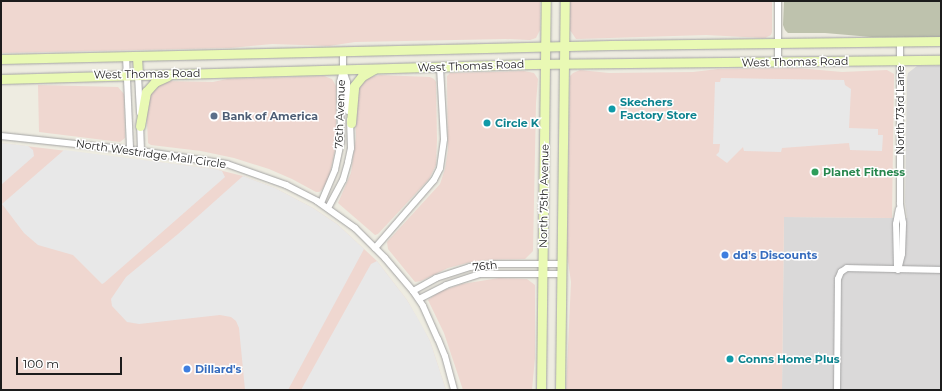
<!DOCTYPE html>
<style>
body{margin:0}
#map{position:relative;width:942px;height:391px;overflow:hidden;background:#eeece1;font-family:Montserrat,sans-serif}
div>[style]{position:absolute}
[style*='--x']{left:calc(var(--x)*1px);top:calc(var(--y)*1px);width:calc(var(--w)*1px);rotate:calc(var(--a)*1deg)}
.residential>*{inset:0;background:#dad9d9}
.commercial>*{inset:0;background:#efd7d0}
.construction>*{inset:0;background:#bec2ad}
.parking>*{inset:0;background:#e8e8e8}
.roads{filter:drop-shadow(0 0 1px #a3a3a3) drop-shadow(0 0 1px #a3a3a3)}
.minor>*{height:6px;margin:-3px;padding:0 3px;transform-origin:3px;border-radius:3px;background:#fff}
.secondary>*{height:9px;margin:-4.5px;padding:0 4.5px;transform-origin:4.5px;border-radius:4.5px;background:#e9f9b4}
.dots>*{width:11px;height:11px;translate:-50% -50%;box-sizing:border-box;border:2px solid #fff;border-radius:50%}
span{translate:-50% -50%;white-space:nowrap;text-align:center;line-height:1.15;-webkit-text-stroke:3px #fff;paint-order:stroke}
.street-label{font-size:11px;color:#1c1c1c}
.culture-label{font-size:11px;color:#0d838f;font-weight:700}
.left{translate:0 -50%;text-align:left}
.service-label{font-size:11px;color:#4e5e75;font-weight:700}
.leisure-label{font-size:11px;color:#27864d;font-weight:700}
.shop-label{font-size:11px;color:#366cbe;font-weight:700}
.frame{position:absolute;inset:0;border:2px solid #1c1c1c;pointer-events:none}
.scale{position:absolute;left:16px;top:357px;width:106px;height:18px;box-sizing:border-box;border:2px solid #1c1c1c;border-top:0;padding-left:5px;font-size:12px;line-height:14px;white-space:nowrap;color:#1c1c1c;-webkit-text-stroke:3px #fff;paint-order:stroke}
</style>
<div id="map">
<div class="residential">
<i style="clip-path:polygon(917px 66px,941px 66px,941px 390px,782px 390px,784px 217px,907px 218px,905px 202px,907px 78px,908px 73px)"></i>
</div>
<div class="commercial">
<i style="clip-path:polygon(1px 1px,540px 1px,540px 30px,536px 38px,530px 40px,505px 39px,355px 42px,329px 46px,272px 44px,230px 48px,1px 53px)"></i>
<i style="clip-path:polygon(570px 1px,772px 1px,772px 32px,771px 35px,765px 38px,706px 35px,576px 39px,570px 30px)"></i>
<i style="clip-path:polygon(798px 68px,842px 72px,887px 70px,894px 74px,892px 218px,784px 217px,782px 390px,566px 390px,571px 282px,567px 254px,570px 76px,573px 73px,580px 70px,609px 73px,693px 72px,718px 69px)"></i>
<i style="clip-path:polygon(524px 71px,534px 73px,538px 79px,536px 103px,533px 251px,525px 259px,482px 260px,467px 263px,448px 268px,421px 281px,415px 282px,388px 249px,387px 242px,440px 184px,445px 169px,448px 150px,447px 76px,450px 73px)"></i>
<i style="clip-path:polygon(380px 75px,430px 77px,434px 79px,436px 82px,437px 140px,436px 165px,429px 179px,378px 234px,375px 235px,338px 203px,351px 173px,356px 137px,355px 117px,358px 86px,370px 77px)"></i>
<i style="clip-path:polygon(324px 76px,332px 79px,336px 86px,336px 145px,329px 178px,322px 190px,319px 192px,316px 192px,292px 179px,269px 169px,234px 158px,201px 151px,151px 145px,148px 143px,146px 102px,152px 88px,163px 81px,213px 82px,227px 79px)"></i>
<i style="clip-path:polygon(38px 85px,118px 87px,124px 94px,125px 138px,120px 142px,39px 132px)"></i>
<i style="clip-path:polygon(1px 143px,215px 169px,243px 176px,275px 188px,313px 208px,337px 224px,364px 249px,377px 261px,407px 300px,430px 341px,446px 390px,1px 390px)"></i>
<i style="clip-path:polygon(499px 278px,527px 279px,535px 285px,535px 358px,532px 390px,463px 390px,444px 333px,428px 300px,439px 292px,462px 284px)"></i>
</div>
<div class="construction">
<i style="clip-path:polygon(784px 1px,941px 1px,941px 37px,871px 37px,825px 33px,788px 33px,785px 30px,783px 25px)"></i>
</div>
<div class="parking">
<i style="clip-path:polygon(721px 78px,844px 80px,845px 85px,851px 89px,849px 128px,878px 129px,878px 135px,883px 135px,882px 151px,850px 150px,849px 143px,782px 148px,781px 152px,744px 151px,743px 147px,727px 163px,716px 155px,719px 152px,720px 144px,713px 144px,715px 82px,720px 82px)"></i>
<i style="clip-path:polygon(1px 143px,28px 146px,33px 150px,34px 156px,1px 185px)"></i>
<i style="clip-path:polygon(64px 150px,215px 169px,222px 171px,225px 177px,104px 283px,102px 284px,73px 255px,38px 245px,24px 233px,2px 204px)"></i>
<i style="clip-path:polygon(243px 176px,275px 188px,313px 208px,337px 224px,364px 249px,288px 390px,245px 390px,239px 328px,236px 321px,231px 317px,220px 315px,139px 324px,127px 322px,112px 306px,111px 299px,126px 277px,178px 234px)"></i>
<i style="clip-path:polygon(377px 261px,407px 300px,421px 324px,430px 341px,446px 390px,301px 390px,367px 271px,371px 264px)"></i>
</div>
<div class="roads">
<div class="minor">
<i style="--x:126;--y:56;--w:93;--a:87.5"></i>
<i style="--x:778;--y:62;--w:61;--a:-90"></i>
<i style="--x:343;--y:70;--w:13;--a:72"></i>
<i style="--x:347;--y:82;--w:29;--a:88"></i>
<i style="--x:138;--y:75;--w:38;--a:87"></i>
<i style="--x:140;--y:122;--w:29;--a:88"></i>
<i style="--x:1;--y:136;--w:141;--a:6.1"></i>
<i style="--x:141;--y:151;--w:87;--a:8.6"></i>
<i style="--x:227;--y:164;--w:63;--a:19.6"></i>
<i style="--x:286;--y:185;--w:35;--a:27"></i>
<i style="--x:317;--y:201;--w:47;--a:35.4"></i>
<i style="--x:355;--y:228;--w:42;--a:45"></i>
<i style="--x:385;--y:258;--w:43;--a:49.7"></i>
<i style="--x:413;--y:291;--w:18;--a:56"></i>
<i style="--x:423;--y:306;--w:36;--a:66"></i>
<i style="--x:438;--y:339;--w:18;--a:68"></i>
<i style="--x:445;--y:356;--w:35;--a:75"></i>
<i style="--x:321;--y:203;--w:36;--a:-67"></i>
<i style="--x:335;--y:170;--w:29;--a:-78"></i>
<i style="--x:341;--y:142;--w:60;--a:-91"></i>
<i style="--x:340;--y:82;--w:12;--a:-76"></i>
<i style="--x:343;--y:70;--w:19;--a:-90"></i>
<i style="--x:328;--y:208;--w:32;--a:-62"></i>
<i style="--x:343;--y:180;--w:19;--a:-74"></i>
<i style="--x:348;--y:162;--w:14;--a:-78"></i>
<i style="--x:351;--y:148;--w:28;--a:-92"></i>
<i style="--x:375;--y:248;--w:90;--a:-49.1"></i>
<i style="--x:434;--y:180;--w:13;--a:-63"></i>
<i style="--x:440;--y:168;--w:29;--a:-82"></i>
<i style="--x:444;--y:139;--w:72;--a:-93.2"></i>
<i style="--x:897;--y:267;--w:43;--a:-91.3"></i>
<i style="--x:896;--y:224;--w:15;--a:-79"></i>
<i style="--x:898;--y:270;--w:16;--a:-76"></i>
<i style="--x:902;--y:254;--w:31;--a:-88"></i>
<i style="--x:903;--y:223;--w:20;--a:-99"></i>
<i style="--x:900;--y:203;--w:162;--a:-90"></i>
<i style="--x:413;--y:291;--w:26;--a:-29"></i>
<i style="--x:436;--y:278;--w:36;--a:-18"></i>
<i style="--x:470;--y:267;--w:23;--a:-7"></i>
<i style="--x:493;--y:264;--w:69;--a:0"></i>
<i style="--x:419;--y:299;--w:30;--a:-27"></i>
<i style="--x:446;--y:285;--w:35;--a:-18"></i>
<i style="--x:479;--y:274;--w:83;--a:0"></i>
<i style="--x:837;--y:390;--w:111;--a:-89.5"></i>
<i style="--x:838;--y:279;--w:8;--a:-67"></i>
<i style="--x:841;--y:272;--w:7;--a:-34"></i>
<i style="--x:847;--y:268;--w:94;--a:1.2"></i>
</div>
<div class="secondary">
<i style="--x:137;--y:56;--w:19;--a:87"></i>
<i style="--x:1;--y:59;--w:610;--a:-1.31"></i>
<i style="--x:611;--y:45;--w:330;--a:-0.7"></i>
<i style="--x:1;--y:79;--w:532;--a:-1.62"></i>
<i style="--x:533;--y:64;--w:408;--a:-0.6"></i>
<i style="--x:351;--y:123;--w:37;--a:-85"></i>
<i style="--x:354;--y:86;--w:13;--a:-51"></i>
<i style="--x:362;--y:76;--w:14;--a:-30"></i>
<i style="--x:140;--y:126;--w:35;--a:-80"></i>
<i style="--x:146;--y:92;--w:13;--a:-48"></i>
<i style="--x:155;--y:82;--w:14;--a:-25"></i>
<i style="--x:541;--y:390;--w:389;--a:-89.3"></i>
<i style="--x:560;--y:390;--w:389;--a:-89.3"></i>
</div>
</div>
<div class="dots">
<i style="left:612px;top:109px;background:#0f9aa8"></i>
<i style="left:214px;top:116px;background:#5c6f8a"></i>
<i style="left:487px;top:123px;background:#0f9aa8"></i>
<i style="left:815px;top:172px;background:#2e9e5b"></i>
<i style="left:725px;top:255px;background:#3f7fe0"></i>
<i style="left:730px;top:359px;background:#0f9aa8"></i>
<i style="left:187px;top:369px;background:#3f7fe0"></i>
</div>
<div class="street-label">
<span style="left:795px;top:62px;rotate:-1deg">West Thomas Road</span>
<span style="left:471px;top:66px;rotate:-2deg">West Thomas Road</span>
<span style="left:147px;top:74px;rotate:-1deg">West Thomas Road</span>
<span style="left:900px;top:110px;rotate:-90deg">North 73rd Lane</span>
<span style="left:340px;top:114px;rotate:-88deg">76th Avenue</span>
<span style="left:151px;top:154px;rotate:8deg">North Westridge Mall Circle</span>
<span style="left:544px;top:196px;rotate:-89deg">North 75th Avenue</span>
<span style="left:485px;top:266px;rotate:-6deg">76th</span>
</div>
<div class="culture-label">
<span class="left" style="left:620px;top:109px">Skechers<br>Factory Store</span>
<span class="left" style="left:495px;top:123px">Circle K</span>
<span class="left" style="left:738px;top:359px">Conns Home Plus</span>
</div>
<div class="service-label">
<span class="left" style="left:222px;top:116px">Bank of America</span>
</div>
<div class="leisure-label">
<span class="left" style="left:823px;top:172px">Planet Fitness</span>
</div>
<div class="shop-label">
<span class="left" style="left:733px;top:255px">dd's Discounts</span>
<span class="left" style="left:195px;top:369px">Dillard's</span>
</div>
<div class="frame"></div>
<div class="scale">100 m</div>
</div>
